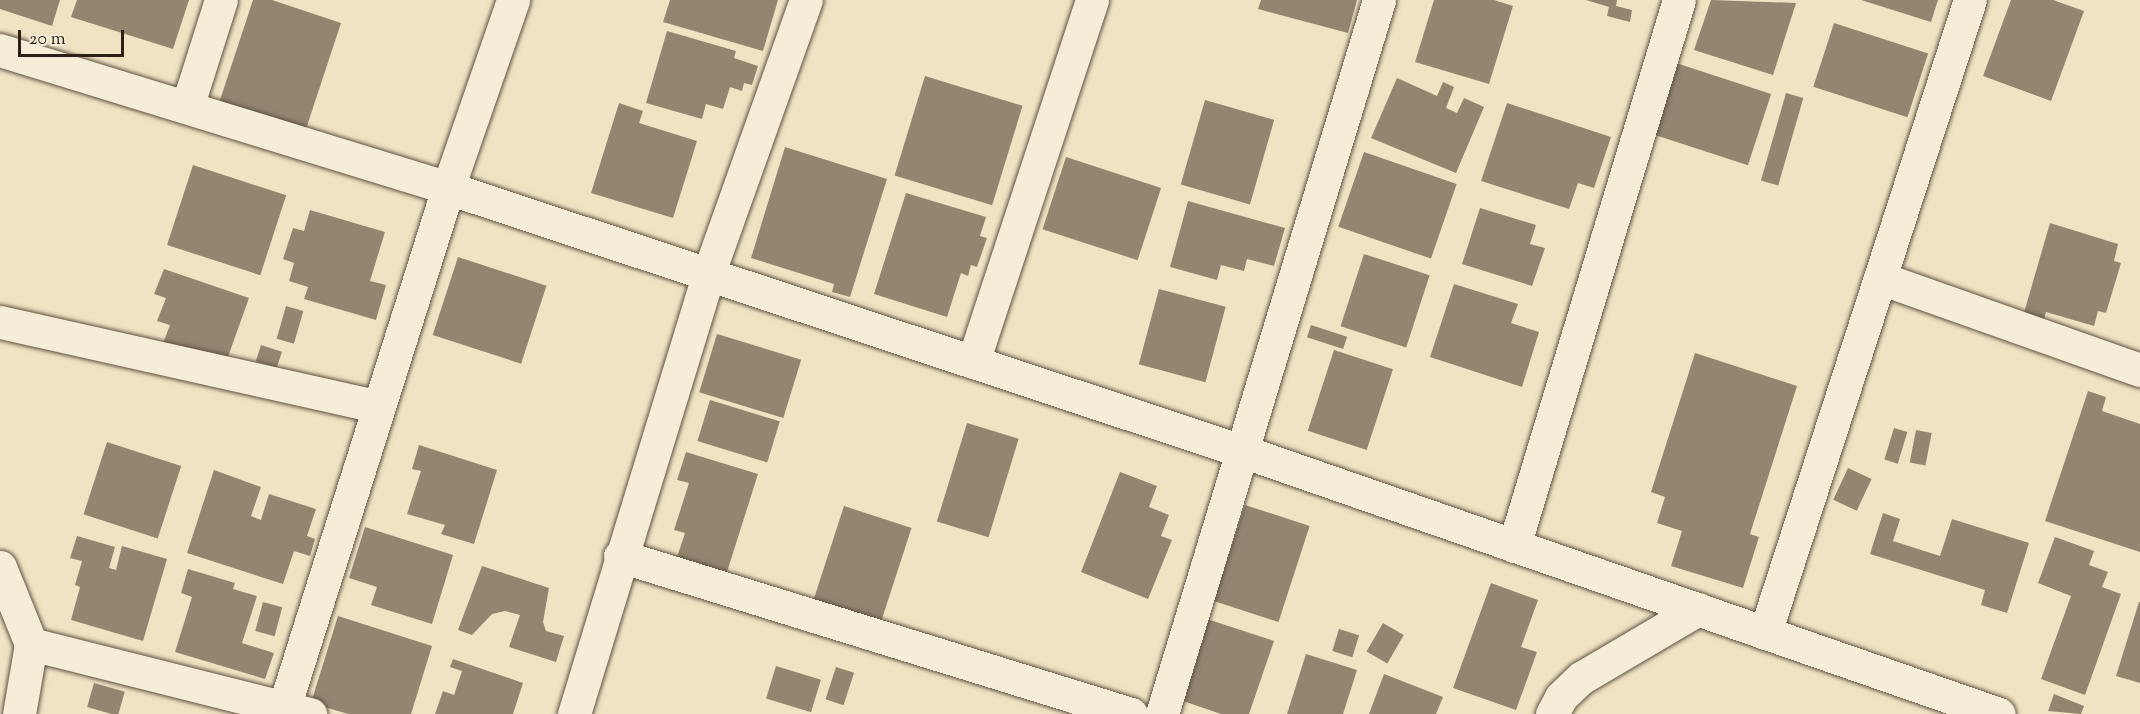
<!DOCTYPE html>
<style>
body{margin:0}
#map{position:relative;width:2140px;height:714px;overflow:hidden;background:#efe3c3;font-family:"Sorts Mill Goudy",serif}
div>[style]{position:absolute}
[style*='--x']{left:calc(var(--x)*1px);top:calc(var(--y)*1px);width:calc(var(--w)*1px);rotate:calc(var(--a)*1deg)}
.building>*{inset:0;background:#928670;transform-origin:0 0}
.roads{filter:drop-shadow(0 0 2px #5e5242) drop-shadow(0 0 2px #5e5242)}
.minor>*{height:33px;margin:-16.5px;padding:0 16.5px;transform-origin:16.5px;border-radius:16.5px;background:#f5edd8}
.tertiary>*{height:33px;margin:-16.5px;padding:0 16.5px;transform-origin:16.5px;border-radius:16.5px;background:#f5edd8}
span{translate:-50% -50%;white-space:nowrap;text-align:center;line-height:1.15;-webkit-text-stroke:4.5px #f5edd8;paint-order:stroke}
.scale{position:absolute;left:18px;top:30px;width:106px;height:27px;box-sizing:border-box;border:3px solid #2d2117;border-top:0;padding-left:8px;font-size:18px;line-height:21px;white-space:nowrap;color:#2d2117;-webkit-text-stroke:4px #f5edd8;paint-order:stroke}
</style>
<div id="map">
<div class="building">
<i style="clip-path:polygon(0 0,60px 0,52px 26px,0 9px)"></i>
<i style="clip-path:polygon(77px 0,189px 0,173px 49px,71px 17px)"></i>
<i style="clip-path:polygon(253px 0,272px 0,341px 23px,305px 132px,219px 103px)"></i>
<i style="clip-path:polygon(670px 0,778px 0,763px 51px,663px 22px)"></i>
<i style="clip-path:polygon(1261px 0,1357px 0,1348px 33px,1258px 9px)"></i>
<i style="clip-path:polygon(1434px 0,1494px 0,1513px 6px,1489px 84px,1415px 62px)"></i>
<i style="clip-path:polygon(1586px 0,1617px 0,1616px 6px,1632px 10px,1630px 22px,1607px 16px,1609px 7px)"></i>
<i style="clip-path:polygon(1711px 0,1796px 3px,1773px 75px,1694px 50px)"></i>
<i style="clip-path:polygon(1861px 0,1938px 0,1931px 22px)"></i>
<i style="clip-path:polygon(2011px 0,2053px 0,2084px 11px,2051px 101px,1983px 76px)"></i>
<i style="left:1834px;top:23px;width:99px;height:67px;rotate:18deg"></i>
<i style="clip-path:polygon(667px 31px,736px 51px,734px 58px,758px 66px,752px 85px,744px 83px,742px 91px,730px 87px,723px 109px,706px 104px,702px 119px,646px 103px)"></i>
<i style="left:1676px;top:63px;width:100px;height:75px;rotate:18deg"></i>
<i style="left:925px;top:76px;width:102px;height:104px;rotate:17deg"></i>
<i style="clip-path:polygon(1397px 78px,1437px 96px,1443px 82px,1454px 87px,1446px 108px,1457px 113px,1464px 98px,1484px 107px,1456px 173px,1371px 138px)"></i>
<i style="left:1786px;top:93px;width:18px;height:91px;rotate:16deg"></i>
<i style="left:1205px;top:100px;width:72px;height:88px;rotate:16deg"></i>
<i style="clip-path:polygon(619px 103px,643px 111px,639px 123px,697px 141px,673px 218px,591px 193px)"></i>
<i style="clip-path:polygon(1507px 103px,1611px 137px,1594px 188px,1578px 183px,1569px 209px,1481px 181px)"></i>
<i style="clip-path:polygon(785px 147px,887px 179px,850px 297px,832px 292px,834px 284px,751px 258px)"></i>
<i style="left:1364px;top:152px;width:98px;height:79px;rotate:19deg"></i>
<i style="left:1066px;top:157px;width:100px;height:76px;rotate:18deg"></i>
<i style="left:193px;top:165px;width:98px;height:84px;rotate:18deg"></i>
<i style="clip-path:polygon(906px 193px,986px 217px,980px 236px,987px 238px,977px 267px,971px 265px,968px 276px,961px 273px,947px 317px,874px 294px)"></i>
<i style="clip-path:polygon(1188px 201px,1285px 228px,1274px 266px,1247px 259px,1244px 271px,1221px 265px,1217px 280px,1170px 267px)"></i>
<i style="clip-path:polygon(1480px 208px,1536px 225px,1530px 244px,1545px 248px,1532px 286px,1462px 264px)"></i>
<i style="clip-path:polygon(310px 210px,385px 232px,370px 281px,386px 285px,376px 320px,304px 299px,308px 287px,289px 281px,294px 263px,283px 259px,293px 228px,304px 231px)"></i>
<i style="clip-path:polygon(2050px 223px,2118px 244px,2114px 261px,2121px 263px,2106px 313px,2098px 311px,2094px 326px,2046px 312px,2041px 329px,2021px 323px)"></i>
<i style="left:1364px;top:254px;width:69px;height:76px;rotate:18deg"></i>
<i style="left:458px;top:257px;width:93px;height:82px;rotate:18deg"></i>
<i style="clip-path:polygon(164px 269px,249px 298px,224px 368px,162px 346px,170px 325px,157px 321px,166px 298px,154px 294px)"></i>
<i style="clip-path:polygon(1454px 284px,1518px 304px,1511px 323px,1539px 332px,1522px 387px,1430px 357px)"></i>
<i style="left:1159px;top:289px;width:69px;height:78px;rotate:15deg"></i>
<i style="left:286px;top:306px;width:18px;height:34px;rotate:16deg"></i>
<i style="left:1311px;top:325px;width:38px;height:13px;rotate:18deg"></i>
<i style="left:717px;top:334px;width:88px;height:61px;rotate:17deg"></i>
<i style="left:261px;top:345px;width:22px;height:17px;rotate:18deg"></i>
<i style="left:1334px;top:350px;width:62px;height:85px;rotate:18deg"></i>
<i style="clip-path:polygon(1695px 353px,1797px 386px,1750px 534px,1759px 537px,1743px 588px,1671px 566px,1682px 531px,1657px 523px,1665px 497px,1651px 492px)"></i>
<i style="clip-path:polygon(2088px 391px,2106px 397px,2102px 411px,2140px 424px,2140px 552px,2045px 521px)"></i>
<i style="left:710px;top:400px;width:73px;height:43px;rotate:17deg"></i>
<i style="left:967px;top:423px;width:54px;height:103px;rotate:17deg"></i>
<i style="left:1894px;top:428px;width:14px;height:33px;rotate:17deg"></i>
<i style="left:1916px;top:430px;width:16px;height:33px;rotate:11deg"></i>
<i style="left:107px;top:442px;width:78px;height:76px;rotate:18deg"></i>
<i style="clip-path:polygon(419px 445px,497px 470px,474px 544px,441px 534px,445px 525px,407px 514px,421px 471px,412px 469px)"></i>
<i style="clip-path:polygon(686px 452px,758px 474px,727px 572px,677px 557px,685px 533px,674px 530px,689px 483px,677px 480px)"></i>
<i style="left:1848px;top:468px;width:26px;height:35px;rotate:25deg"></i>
<i style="clip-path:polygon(214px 470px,261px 487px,251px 516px,261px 520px,269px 494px,316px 509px,307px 536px,315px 539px,310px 556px,294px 551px,283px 584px,187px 553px)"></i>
<i style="clip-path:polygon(1120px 472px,1157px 486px,1149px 507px,1169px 515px,1161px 536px,1172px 540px,1148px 599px,1081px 572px)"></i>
<i style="left:1245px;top:505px;width:68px;height:101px;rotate:18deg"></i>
<i style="left:844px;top:506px;width:71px;height:99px;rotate:18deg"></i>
<i style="clip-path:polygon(1883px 513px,1900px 519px,1893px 541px,1940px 556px,1952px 519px,2029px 543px,2007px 613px,1981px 605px,1985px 590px,1870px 554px)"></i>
<i style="clip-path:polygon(365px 527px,453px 555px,432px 624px,371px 605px,377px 587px,349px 578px)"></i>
<i style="clip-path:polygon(77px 536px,115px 547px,109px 568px,116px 570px,122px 546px,167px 559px,143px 641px,71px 620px,80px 587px,75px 585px,82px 561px,70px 558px)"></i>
<i style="clip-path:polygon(2055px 537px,2094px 551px,2089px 565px,2108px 572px,2102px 587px,2121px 594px,2085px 695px,2041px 679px,2071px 596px,2038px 583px)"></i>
<i style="clip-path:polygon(482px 566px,549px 588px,543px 622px,546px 631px,564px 636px,556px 662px,509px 647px,520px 615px,505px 611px,492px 614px,472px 635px,458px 630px)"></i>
<i style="clip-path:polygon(188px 569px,235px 583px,233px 589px,257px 596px,242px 643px,274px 653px,265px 679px,175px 652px,192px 597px,181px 593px)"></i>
<i style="clip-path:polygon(1491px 583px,1538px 600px,1521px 647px,1537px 652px,1516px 710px,1453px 688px)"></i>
<i style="left:263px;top:602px;width:20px;height:30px;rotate:15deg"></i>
<i style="clip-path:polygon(2139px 602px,2140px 602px,2140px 683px,2116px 676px)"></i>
<i style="clip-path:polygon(338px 616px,432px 646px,411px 714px,348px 714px,311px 703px)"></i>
<i style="clip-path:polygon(1207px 619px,1274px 641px,1249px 714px,1221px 714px,1180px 700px)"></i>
<i style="left:1383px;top:623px;width:24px;height:33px;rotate:30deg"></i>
<i style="left:1339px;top:629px;width:21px;height:23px;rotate:17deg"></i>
<i style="clip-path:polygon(1306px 654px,1357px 670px,1343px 714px,1287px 714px)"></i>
<i style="clip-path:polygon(453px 659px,523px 683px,513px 714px,435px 714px,443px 691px,454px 695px,462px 671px,450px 667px)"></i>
<i style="left:776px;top:666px;width:47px;height:34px;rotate:17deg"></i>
<i style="left:836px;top:667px;width:19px;height:34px;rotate:18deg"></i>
<i style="clip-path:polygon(1384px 674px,1443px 697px,1436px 714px,1369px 714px)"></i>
<i style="left:94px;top:683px;width:32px;height:25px;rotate:16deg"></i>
<i style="clip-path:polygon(2054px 694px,2084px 706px,2081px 714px,2048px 711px)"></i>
</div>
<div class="roads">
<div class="minor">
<i style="--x:187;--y:107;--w:112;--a:-72.4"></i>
<i style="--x:1880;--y:278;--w:276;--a:19.5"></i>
<i style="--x:0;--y:322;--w:388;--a:12.6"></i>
<i style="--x:973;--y:362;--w:381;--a:-71.8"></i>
<i style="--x:1514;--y:546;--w:570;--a:-73.19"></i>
<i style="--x:620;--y:556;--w:535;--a:17.18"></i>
<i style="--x:0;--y:567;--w:83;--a:68.1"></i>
<i style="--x:31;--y:644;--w:71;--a:99.7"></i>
<i style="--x:1765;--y:633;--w:665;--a:-72.06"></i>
<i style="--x:31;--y:644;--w:288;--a:14.1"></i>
<i style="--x:282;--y:714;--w:552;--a:-72.48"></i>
<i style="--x:448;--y:188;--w:199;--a:-70.9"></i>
<i style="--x:574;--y:714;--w:459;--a:-73"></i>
<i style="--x:708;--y:275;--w:292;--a:-70.4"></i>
<i style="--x:1162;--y:714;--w:746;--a:-73.09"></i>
<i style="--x:1552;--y:714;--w:19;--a:-62"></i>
<i style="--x:1561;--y:697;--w:28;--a:-44"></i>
<i style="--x:1581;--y:678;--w:136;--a:-30.5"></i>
</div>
<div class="tertiary">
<i style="--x:0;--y:50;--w:469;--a:17.1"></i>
<i style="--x:448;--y:188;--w:836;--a:18.33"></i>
<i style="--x:1242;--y:451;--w:801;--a:19.16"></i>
</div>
</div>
<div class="scale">20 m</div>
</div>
